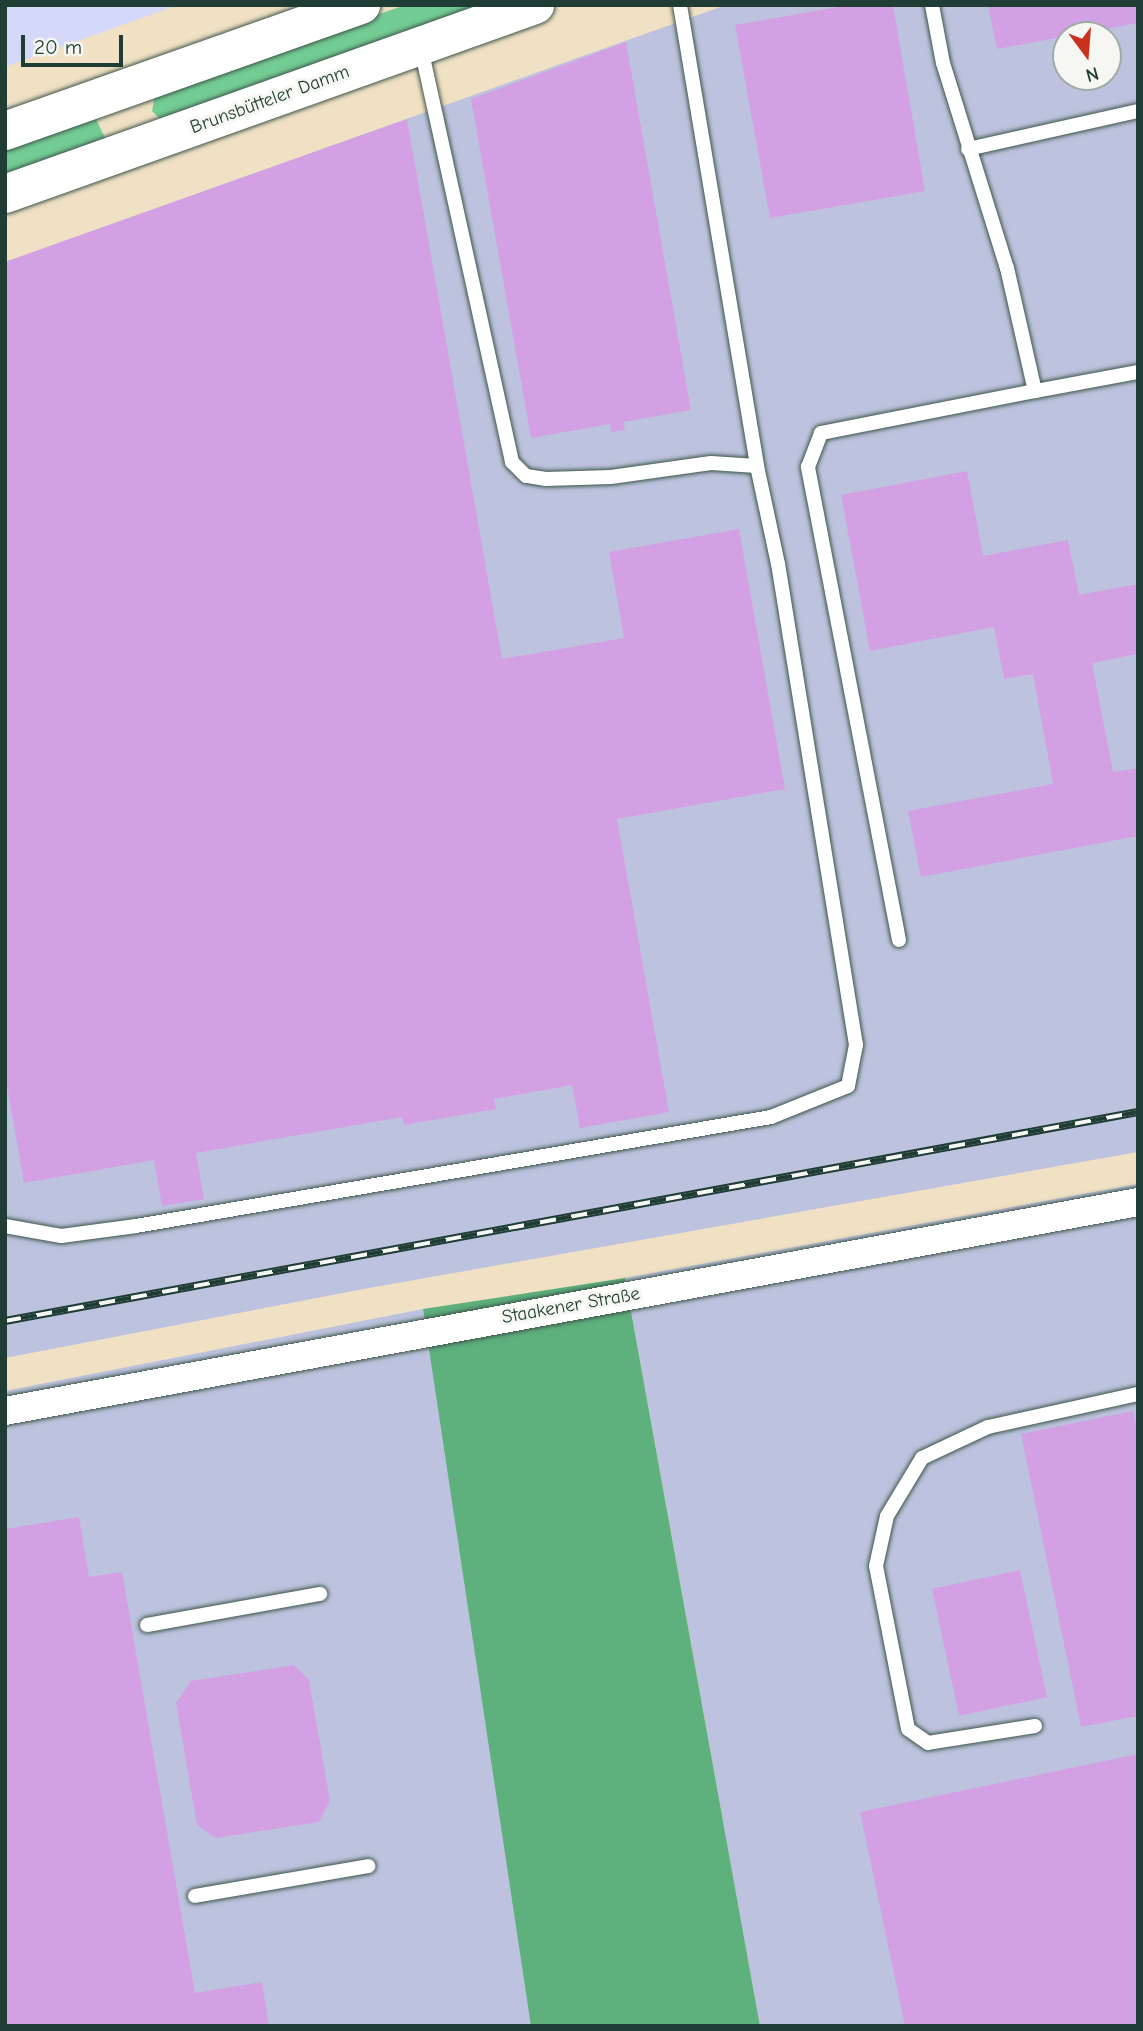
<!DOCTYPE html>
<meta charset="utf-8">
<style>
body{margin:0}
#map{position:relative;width:1143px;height:2031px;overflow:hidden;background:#f0e1c4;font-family:"Comic Neue",sans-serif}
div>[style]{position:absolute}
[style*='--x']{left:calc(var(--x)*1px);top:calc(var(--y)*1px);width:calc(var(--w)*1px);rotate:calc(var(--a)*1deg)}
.built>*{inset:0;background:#d4d8f9}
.industrial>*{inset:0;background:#bdc3de}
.green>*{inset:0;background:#73cc93}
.forest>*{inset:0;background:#5eb07d}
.building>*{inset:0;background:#d3a1e3;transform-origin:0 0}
.roads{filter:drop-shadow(0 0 2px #3e564a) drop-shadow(0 0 2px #3e564a)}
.lane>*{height:14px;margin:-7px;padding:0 7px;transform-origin:7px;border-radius:7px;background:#fff}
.street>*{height:28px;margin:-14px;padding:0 14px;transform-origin:14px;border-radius:14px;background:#fff}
.secondary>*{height:38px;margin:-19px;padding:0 19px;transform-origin:19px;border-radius:19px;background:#fff}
.rail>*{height:8px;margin-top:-4px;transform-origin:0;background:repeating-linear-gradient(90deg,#f6f6f2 0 16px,#1f3d34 0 32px);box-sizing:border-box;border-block:2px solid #1f3d34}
span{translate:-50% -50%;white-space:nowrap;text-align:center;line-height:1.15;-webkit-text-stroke:6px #f6f6f2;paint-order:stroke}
.street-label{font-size:19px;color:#1f3d34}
.frame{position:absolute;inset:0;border:7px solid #1f3d34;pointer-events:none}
.north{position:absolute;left:1052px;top:21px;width:70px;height:70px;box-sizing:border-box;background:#f6f6f2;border:2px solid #a0aca6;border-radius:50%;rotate:164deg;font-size:19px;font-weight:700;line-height:28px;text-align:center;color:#1f3d34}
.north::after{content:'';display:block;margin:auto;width:24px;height:32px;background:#c8321e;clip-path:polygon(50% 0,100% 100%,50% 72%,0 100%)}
.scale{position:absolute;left:21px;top:35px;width:102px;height:32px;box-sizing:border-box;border:4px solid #1f3d34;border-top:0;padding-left:9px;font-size:21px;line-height:24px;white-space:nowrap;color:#1f3d34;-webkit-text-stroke:5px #f6f6f2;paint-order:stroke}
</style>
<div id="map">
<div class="built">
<i style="clip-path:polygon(5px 5px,178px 5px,5px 67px)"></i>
</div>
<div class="industrial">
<i style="clip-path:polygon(evenodd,726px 5px,1138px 5px,1138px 1152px,369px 1288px,5px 1358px,5px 262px,726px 5px,1066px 35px,1108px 35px,1108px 77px,1066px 77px,1066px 35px)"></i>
<i style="clip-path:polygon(1138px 1184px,1138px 2026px,760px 2026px,625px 1278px)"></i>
<i style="clip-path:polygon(423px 1309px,476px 1622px,532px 2026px,5px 2026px,5px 1391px)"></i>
</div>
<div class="green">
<i style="clip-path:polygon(405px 5px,489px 5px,161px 120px,152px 111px,155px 94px)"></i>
<i style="clip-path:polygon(96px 119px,106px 140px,5px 177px,5px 148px)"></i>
</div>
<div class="forest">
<i style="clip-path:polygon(625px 1278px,760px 2026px,531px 2026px,423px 1309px)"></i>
</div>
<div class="building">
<i style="clip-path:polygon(850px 5px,893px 5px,925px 191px,770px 218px,735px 25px)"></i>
<i style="clip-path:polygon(988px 5px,1138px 5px,1138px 23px,997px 49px)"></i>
<i style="clip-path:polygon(626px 42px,691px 410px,623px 422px,625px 430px,612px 432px,610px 424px,531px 438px,471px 99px)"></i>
<i style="clip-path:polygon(407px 119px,502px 659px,624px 638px,609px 552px,739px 529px,785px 789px,617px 819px,669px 1112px,580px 1128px,572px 1085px,494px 1099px,496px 1109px,404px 1125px,402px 1117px,196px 1153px,204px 1199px,162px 1206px,154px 1160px,24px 1183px,5px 1074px,5px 262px)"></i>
<i style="clip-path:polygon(967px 471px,983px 556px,1068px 540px,1079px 595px,1138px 584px,1138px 654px,1092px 663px,1113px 772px,1138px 768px,1138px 836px,921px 877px,908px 811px,1053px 784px,1033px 674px,1004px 679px,994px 627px,870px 651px,841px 495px)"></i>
<i style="clip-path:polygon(1133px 1411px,1138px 1434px,1138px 1716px,1081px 1727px,1021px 1434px)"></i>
<i style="clip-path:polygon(79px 1517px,89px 1577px,122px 1572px,195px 1993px,262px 1982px,269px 2026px,5px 2026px,5px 1529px)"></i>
<i style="left:1020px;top:1570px;width:130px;height:90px;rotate:78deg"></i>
<i style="clip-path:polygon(294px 1665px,309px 1680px,330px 1801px,319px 1822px,216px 1838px,197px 1825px,176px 1703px,191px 1681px)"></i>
<i style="clip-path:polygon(1138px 1754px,1138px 2026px,905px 2026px,860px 1812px)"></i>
</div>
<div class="roads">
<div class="lane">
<i style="--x:680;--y:5;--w:467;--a:80.5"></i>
<i style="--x:932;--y:5;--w:59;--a:79.3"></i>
<i style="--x:943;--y:63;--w:215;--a:72.7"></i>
<i style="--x:1007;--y:268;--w:126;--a:77.2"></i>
<i style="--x:1035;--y:391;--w:105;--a:-10.5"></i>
<i style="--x:968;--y:149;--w:174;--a:-12.6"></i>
<i style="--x:899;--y:940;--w:482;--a:-100.9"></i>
<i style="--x:808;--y:467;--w:36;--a:-69"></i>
<i style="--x:821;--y:433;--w:218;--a:-11.1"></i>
<i style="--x:5;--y:1226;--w:57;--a:10.1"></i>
<i style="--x:61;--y:1236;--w:76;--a:-7.6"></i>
<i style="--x:136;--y:1226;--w:644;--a:-9.74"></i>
<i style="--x:771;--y:1117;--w:83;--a:-21.9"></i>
<i style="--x:848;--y:1086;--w:42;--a:-79"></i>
<i style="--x:856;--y:1045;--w:487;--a:-99.2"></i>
<i style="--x:778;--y:564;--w:100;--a:-102.1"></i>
<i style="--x:757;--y:466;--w:46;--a:-176.3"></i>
<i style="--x:711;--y:463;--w:101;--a:172"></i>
<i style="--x:611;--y:477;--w:65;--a:178.2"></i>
<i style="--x:546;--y:479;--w:20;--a:-171"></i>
<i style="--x:526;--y:476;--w:20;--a:-135"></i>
<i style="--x:512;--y:462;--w:423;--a:-102.4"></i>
<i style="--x:147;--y:1625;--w:176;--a:-10.2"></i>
<i style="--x:1035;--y:1726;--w:108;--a:171"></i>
<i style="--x:928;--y:1743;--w:24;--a:-145"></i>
<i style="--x:908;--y:1729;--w:166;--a:-101.1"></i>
<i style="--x:876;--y:1566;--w:51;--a:-77.6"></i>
<i style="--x:887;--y:1516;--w:68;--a:-58.9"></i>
<i style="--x:922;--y:1458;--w:73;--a:-25.2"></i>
<i style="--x:988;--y:1427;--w:154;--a:-12.4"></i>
<i style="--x:195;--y:1896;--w:176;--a:-9.8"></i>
</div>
<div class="street">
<i style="--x:5;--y:1411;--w:1152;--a:-10.45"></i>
</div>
<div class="secondary">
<i style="--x:5;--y:131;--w:378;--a:-19.5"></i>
<i style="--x:5;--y:194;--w:563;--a:-19.63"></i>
</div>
</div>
<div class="rail">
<i style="--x:5;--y:1321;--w:1152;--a:-10.45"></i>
</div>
<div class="street-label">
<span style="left:270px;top:100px;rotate:-20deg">Brunsbütteler Damm</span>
<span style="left:571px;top:1306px;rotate:-10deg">Staakener Straße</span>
</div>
<div class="frame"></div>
<div class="north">N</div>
<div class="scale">20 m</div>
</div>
